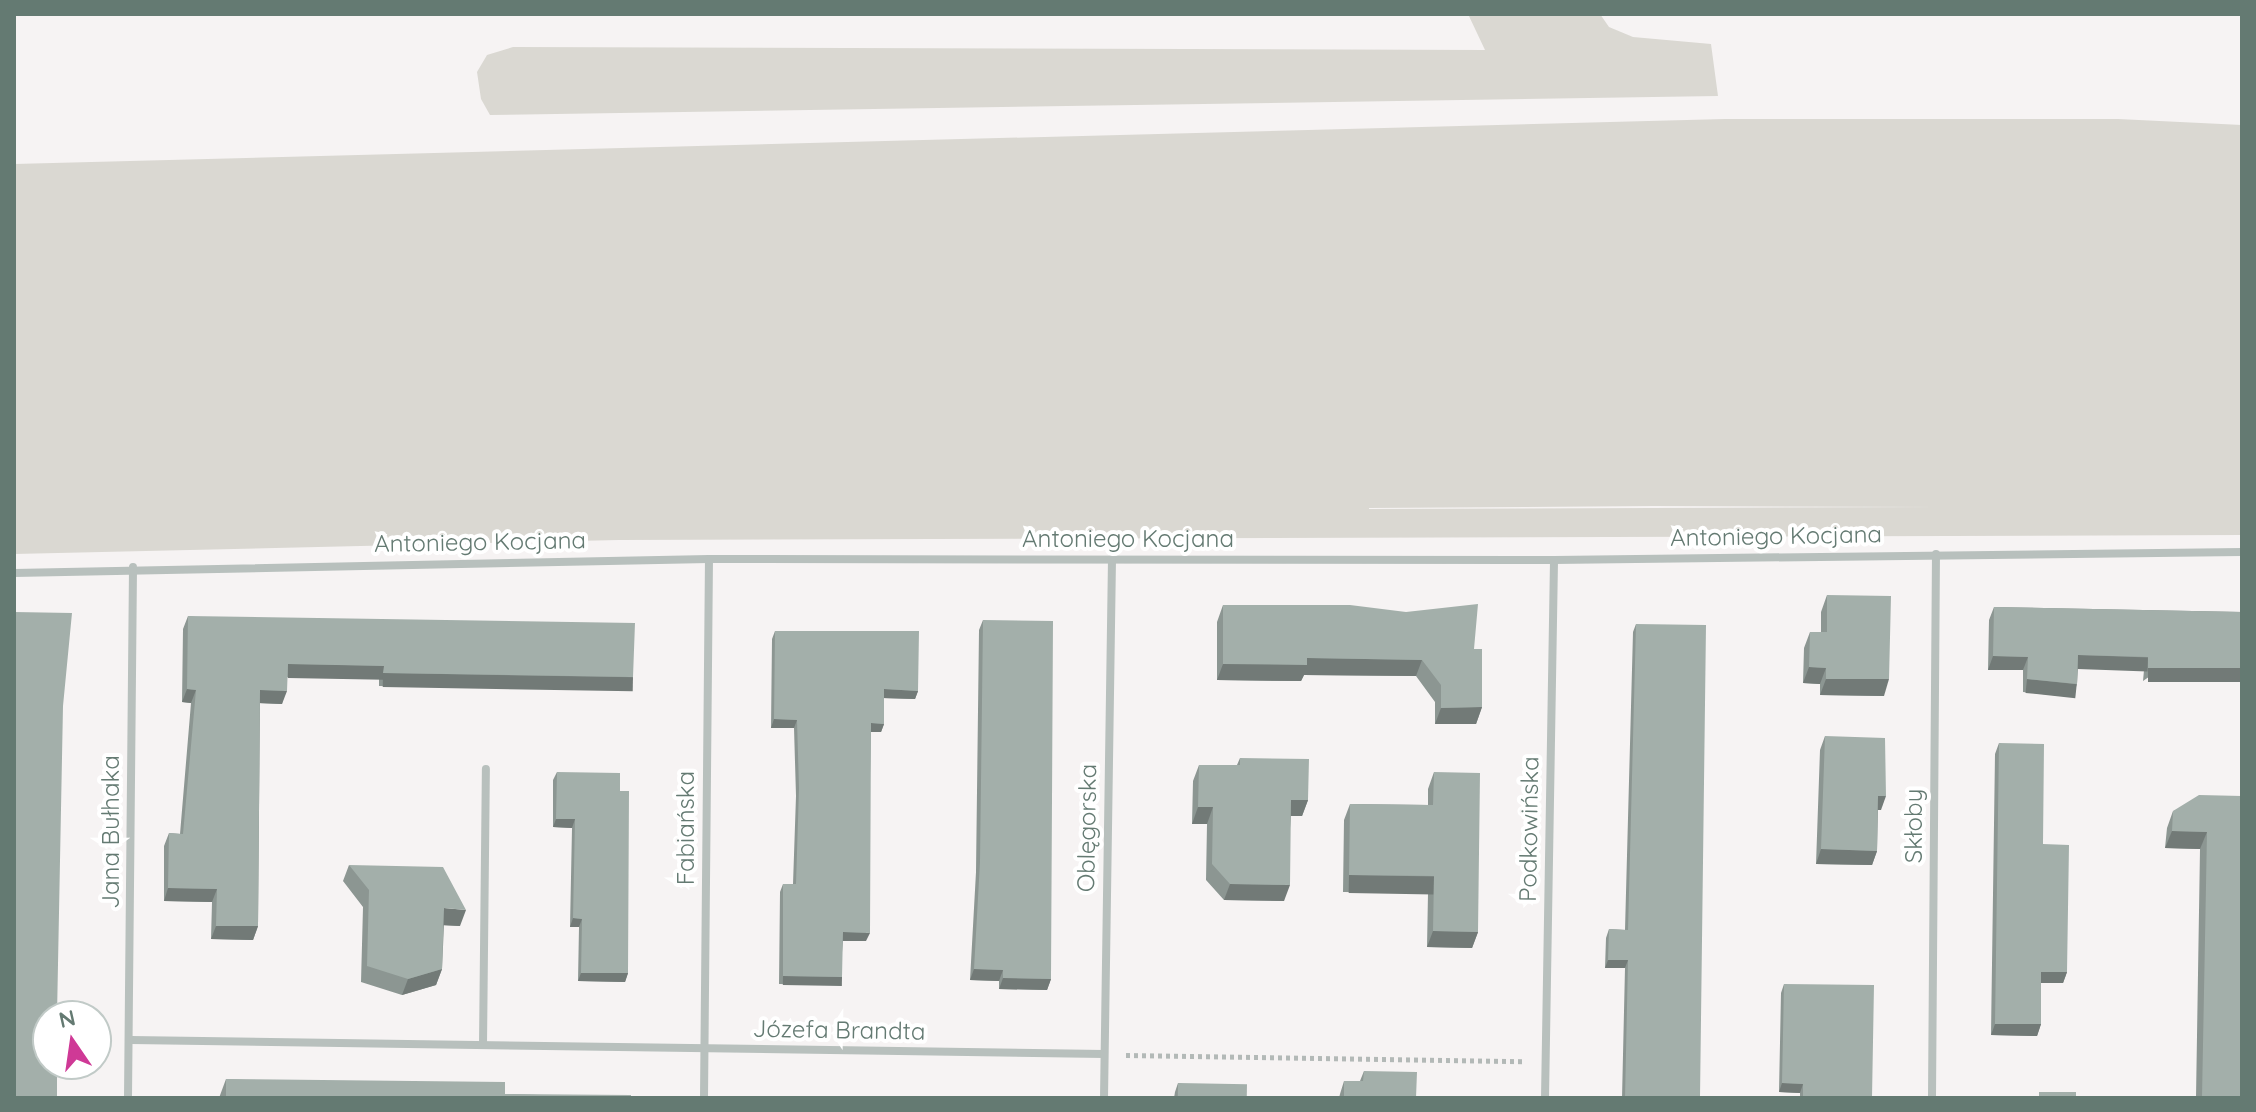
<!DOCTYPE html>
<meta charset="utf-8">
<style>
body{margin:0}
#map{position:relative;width:2256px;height:1112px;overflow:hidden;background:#f6f3f3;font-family:Quicksand,sans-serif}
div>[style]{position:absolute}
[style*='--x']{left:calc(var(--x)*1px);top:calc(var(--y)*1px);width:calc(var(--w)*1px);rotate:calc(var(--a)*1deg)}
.green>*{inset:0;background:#dad8d2}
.path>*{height:5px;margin-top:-2.5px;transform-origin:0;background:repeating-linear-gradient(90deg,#b3b9b7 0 4px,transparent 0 8px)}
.street>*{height:8px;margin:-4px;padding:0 4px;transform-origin:4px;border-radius:4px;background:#b8c0bd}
.wall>*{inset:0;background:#8c9692}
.shaded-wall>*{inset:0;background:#727a77;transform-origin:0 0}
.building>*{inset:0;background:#a3afaa;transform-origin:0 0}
span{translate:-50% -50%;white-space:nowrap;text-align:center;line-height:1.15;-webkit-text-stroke:8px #fff;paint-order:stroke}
.street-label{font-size:24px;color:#647a72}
.frame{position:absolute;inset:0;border:16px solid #647a72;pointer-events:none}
.north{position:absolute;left:32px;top:1000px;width:80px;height:80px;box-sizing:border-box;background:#fff;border:2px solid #c1cac7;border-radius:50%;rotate:347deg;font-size:22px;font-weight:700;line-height:32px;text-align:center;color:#647a72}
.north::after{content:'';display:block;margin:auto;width:28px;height:36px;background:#cf3996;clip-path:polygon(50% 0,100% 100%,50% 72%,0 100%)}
</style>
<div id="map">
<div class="green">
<i style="clip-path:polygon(1468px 14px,1600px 14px,1609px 27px,1633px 37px,1711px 44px,1718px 96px,490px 115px,481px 99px,477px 72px,487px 55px,513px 47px,1485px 50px)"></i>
<i style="clip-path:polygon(evenodd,1725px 119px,2118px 119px,2242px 125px,2242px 535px,619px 540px,14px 554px,14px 164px,1725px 119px,1654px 506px,1939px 507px,1369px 509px,1369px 508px,1654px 506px)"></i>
</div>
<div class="path">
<i style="--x:1126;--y:1055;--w:398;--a:0.9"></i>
</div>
<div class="street">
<i style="--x:14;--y:573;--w:695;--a:-1.15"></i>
<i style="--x:709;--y:559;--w:845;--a:0.07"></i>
<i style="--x:1554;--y:560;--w:688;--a:-0.67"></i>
<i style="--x:131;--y:1040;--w:973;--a:0.82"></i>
<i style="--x:483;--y:1045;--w:276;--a:-89.4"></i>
<i style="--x:128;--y:1098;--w:531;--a:-89.46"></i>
<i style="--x:704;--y:1098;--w:539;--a:-89.47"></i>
<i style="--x:1104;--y:1098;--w:539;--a:-89.15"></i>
<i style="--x:1545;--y:1098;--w:538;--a:-89.04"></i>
<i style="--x:1932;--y:1098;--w:544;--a:-89.58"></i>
</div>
<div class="wall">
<i style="clip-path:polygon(1827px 595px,1884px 696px,1820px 695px,1820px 684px,1803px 683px,1804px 648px,1810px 632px,1821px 632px,1821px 612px)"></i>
<i style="clip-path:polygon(1223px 605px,1474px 649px,1482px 707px,1476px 724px,1435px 724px,1435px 702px,1416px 676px,1304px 675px,1301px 681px,1217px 680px,1217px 622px)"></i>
<i style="clip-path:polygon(1994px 607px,2242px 612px,2143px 681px,2144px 670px,2078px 668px,2077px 684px,2072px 697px,2023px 692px,2023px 670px,1988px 670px,1989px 620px)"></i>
<i style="clip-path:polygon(188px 616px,633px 677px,629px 690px,379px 686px,379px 679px,287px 677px,282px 704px,260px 703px,258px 926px,253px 940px,211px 939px,212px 902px,164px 901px,164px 846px,169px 833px,180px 834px,191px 703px,182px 702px,183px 629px)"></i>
<i style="clip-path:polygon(983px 620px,1051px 979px,1047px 990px,999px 989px,999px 981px,970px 980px,976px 872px,979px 630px)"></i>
<i style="clip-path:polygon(1636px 624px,1700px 1098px,1622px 1098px,1625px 968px,1605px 968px,1606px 938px,1609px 929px,1625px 930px,1633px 632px)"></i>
<i style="clip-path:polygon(775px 631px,918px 691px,915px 699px,884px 698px,884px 724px,881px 732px,871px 732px,866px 941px,843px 941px,839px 985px,779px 984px,780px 892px,783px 884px,793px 884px,796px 796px,794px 728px,771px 728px,772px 639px)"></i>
<i style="clip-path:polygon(1825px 736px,1881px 810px,1878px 810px,1877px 851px,1872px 865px,1816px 864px,1820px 750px)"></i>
<i style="clip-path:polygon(1999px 743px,2043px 844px,2067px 972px,2063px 983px,2041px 983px,2041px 1024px,2037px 1036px,1991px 1035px,1995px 754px)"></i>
<i style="clip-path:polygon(1240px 758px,1308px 800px,1302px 816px,1291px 816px,1284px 901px,1224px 900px,1206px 880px,1207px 824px,1192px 824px,1193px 781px,1199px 765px,1237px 765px)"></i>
<i style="clip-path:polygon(557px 772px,620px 791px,628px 973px,625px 982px,578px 981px,579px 927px,570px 927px,572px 828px,553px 827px,553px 780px)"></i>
<i style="clip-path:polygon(1434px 772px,1478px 932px,1472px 948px,1427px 947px,1428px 893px,1343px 892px,1344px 820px,1350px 804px,1428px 805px,1428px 789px)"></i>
<i style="clip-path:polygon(2242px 796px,2242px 1098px,2196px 1098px,2200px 849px,2165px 848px,2167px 828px,2173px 811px)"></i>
<i style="clip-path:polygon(349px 865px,460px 926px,444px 925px,442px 969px,436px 985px,402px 995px,361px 982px,363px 907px,343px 881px)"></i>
<i style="clip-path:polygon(1784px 984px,1872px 1098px,1800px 1098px,1800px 1093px,1779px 1092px,1781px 993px)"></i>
<i style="clip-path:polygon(1364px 1071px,1416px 1098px,1339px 1098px,1340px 1094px,1344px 1081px,1360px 1081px)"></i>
<i style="clip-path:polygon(226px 1079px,505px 1094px,631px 1098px,219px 1098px)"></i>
<i style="clip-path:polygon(1178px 1083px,1247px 1098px,1174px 1098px,1175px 1092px)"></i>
</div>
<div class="shaded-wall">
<i style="left:2078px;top:655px;width:70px;height:14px;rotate:2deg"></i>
<i style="clip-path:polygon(1993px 656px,2028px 657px,2023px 670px,1988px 670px)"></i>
<i style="clip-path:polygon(1307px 658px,1422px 660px,1416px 676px,1304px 675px,1301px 681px,1217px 680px,1223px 664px)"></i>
<i style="left:288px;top:664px;width:96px;height:14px;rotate:1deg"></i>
<i style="clip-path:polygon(1809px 667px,1826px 668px,1820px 684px,1803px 683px)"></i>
<i style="left:2148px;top:668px;width:94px;height:14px"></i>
<i style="left:383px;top:673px;width:250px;height:14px;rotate:1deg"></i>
<i style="clip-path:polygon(1826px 679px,1889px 679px,1884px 696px,1820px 695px)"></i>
<i style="left:2027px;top:679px;width:50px;height:14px;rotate:6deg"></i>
<i style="clip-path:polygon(187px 689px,196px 690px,191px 703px,182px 702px)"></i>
<i style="clip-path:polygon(884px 689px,918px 691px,915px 699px,881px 698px)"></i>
<i style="clip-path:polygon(260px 690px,287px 691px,282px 704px,256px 703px)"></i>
<i style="clip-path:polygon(1482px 707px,1476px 724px,1435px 724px,1441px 708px)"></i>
<i style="clip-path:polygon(774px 719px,797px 720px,794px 728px,771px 728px)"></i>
<i style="clip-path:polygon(871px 723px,884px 724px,881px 732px,868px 732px)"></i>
<i style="clip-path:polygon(1878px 796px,1886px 796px,1881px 810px,1873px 810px)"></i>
<i style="clip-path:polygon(1291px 800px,1308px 800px,1302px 816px,1285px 816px)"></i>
<i style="clip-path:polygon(1198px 807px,1213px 807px,1207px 824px,1192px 824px)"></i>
<i style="clip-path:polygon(556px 819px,575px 819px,572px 828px,553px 827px)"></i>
<i style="clip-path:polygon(2172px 831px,2207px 832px,2200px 849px,2165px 848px)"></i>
<i style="clip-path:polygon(1821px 849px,1877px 851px,1872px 865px,1816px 864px)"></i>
<i style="left:1349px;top:875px;width:85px;height:18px;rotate:1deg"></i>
<i style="clip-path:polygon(1230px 884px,1290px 885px,1284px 901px,1224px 900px)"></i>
<i style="clip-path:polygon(168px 888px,217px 889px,212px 902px,164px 901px)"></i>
<i style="clip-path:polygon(444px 908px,466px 910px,460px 926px,438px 925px)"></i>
<i style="clip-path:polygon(573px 918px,582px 919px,579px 927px,570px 927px)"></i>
<i style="clip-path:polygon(216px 926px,258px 926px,253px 940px,211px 939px)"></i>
<i style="clip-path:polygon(1433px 931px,1478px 932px,1472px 948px,1427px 947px)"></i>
<i style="clip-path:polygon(843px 932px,870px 933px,866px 941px,840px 941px)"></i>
<i style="clip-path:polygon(1608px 960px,1628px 960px,1625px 968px,1605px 968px)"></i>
<i style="clip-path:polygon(442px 969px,436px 985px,402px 995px,408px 979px)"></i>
<i style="clip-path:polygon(974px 969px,1003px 970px,999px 981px,970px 980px)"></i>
<i style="clip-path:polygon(2041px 972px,2067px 972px,2063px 983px,2037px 983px)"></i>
<i style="clip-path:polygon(581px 973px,628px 973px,625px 982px,578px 981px)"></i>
<i style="left:783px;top:976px;width:59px;height:9px;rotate:1deg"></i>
<i style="clip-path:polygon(1003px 978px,1051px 979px,1047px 990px,999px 989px)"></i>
<i style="clip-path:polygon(1995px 1024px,2041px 1024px,2037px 1036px,1991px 1035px)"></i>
<i style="clip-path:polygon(1782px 1083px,1803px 1084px,1800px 1093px,1779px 1092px)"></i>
</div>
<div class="building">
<i style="clip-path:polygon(1827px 595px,1891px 596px,1889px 679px,1826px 679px,1826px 668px,1809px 667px,1810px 632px,1827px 632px)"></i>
<i style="clip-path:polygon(1478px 604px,1474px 649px,1482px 649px,1482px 707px,1441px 708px,1441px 685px,1422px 660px,1307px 658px,1307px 665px,1223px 664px,1223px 605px,1350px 605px,1406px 612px)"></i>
<i style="clip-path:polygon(1994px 607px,2242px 612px,2242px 668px,2148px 668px,2148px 657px,2078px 655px,2077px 684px,2027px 679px,2028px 657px,1993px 656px)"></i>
<i style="clip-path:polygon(14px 612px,72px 613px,63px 706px,57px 1016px,48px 1016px,48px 1064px,57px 1064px,57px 1098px,14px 1098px)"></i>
<i style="clip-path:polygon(188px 616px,635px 623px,633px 677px,383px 673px,384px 666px,288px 664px,287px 691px,260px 690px,258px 926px,216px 926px,217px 889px,168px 888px,169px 833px,183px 834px,196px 690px,187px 689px)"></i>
<i style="clip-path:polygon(983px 620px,1053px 621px,1051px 979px,1003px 978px,1003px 970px,974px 969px,980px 862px)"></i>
<i style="clip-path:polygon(1636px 624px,1706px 625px,1700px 1098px,1625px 1098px,1628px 960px,1608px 960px,1609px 929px,1628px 930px)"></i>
<i style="clip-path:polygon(775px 631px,919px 631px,918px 691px,884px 689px,884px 724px,871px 723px,870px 933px,843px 932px,842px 977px,783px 976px,783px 884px,796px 884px,799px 788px,797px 720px,774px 719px)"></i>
<i style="clip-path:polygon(1825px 736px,1885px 738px,1886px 796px,1878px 796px,1877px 851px,1821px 849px)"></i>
<i style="clip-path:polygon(1999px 743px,2044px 744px,2043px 844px,2069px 845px,2067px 972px,2041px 972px,2041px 1024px,1995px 1024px)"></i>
<i style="clip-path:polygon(1240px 758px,1309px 759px,1308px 800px,1291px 800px,1290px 885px,1230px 884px,1212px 864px,1213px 807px,1198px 807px,1199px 765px,1240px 765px)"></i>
<i style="clip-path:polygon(557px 772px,620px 773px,620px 791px,629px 791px,628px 973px,581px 973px,582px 919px,573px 918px,575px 819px,556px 819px)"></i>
<i style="clip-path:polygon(1434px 772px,1480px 773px,1478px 932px,1433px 931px,1434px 876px,1349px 875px,1350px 804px,1433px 805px)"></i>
<i style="clip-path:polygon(2199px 795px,2242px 796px,2242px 1098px,2202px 1098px,2207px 832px,2172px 831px,2173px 811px)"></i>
<i style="clip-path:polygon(349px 865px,443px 867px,466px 910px,444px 908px,442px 969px,408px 979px,367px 966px,369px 890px)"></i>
<i style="clip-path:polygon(1784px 984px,1874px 985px,1872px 1098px,1803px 1098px,1803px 1084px,1782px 1083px)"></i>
<i style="clip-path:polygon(1364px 1071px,1417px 1072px,1416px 1098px,1344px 1098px,1344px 1081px,1363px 1081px)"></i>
<i style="clip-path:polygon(226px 1079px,505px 1082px,505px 1094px,631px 1095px,631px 1098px,226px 1098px)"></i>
<i style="left:1178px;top:1083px;width:69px;height:15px;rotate:1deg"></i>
<i style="left:2039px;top:1092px;width:37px;height:6px"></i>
</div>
<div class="street-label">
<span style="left:1776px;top:536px;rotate:-1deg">Antoniego Kocjana</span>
<span style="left:1128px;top:539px">Antoniego Kocjana</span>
<span style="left:480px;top:542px;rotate:-1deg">Antoniego Kocjana</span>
<span style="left:1914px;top:826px;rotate:-90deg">Skłoby</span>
<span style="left:686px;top:828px;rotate:-90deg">Fabiańska</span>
<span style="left:1087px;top:828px;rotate:-89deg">Oblęgorska</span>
<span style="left:1529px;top:829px;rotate:-89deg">Podkowińska</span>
<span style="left:111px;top:832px;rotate:-90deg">Jana Bułhaka</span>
<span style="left:839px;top:1030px;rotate:1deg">Józefa Brandta</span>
</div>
<div class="frame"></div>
<div class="north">N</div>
</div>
